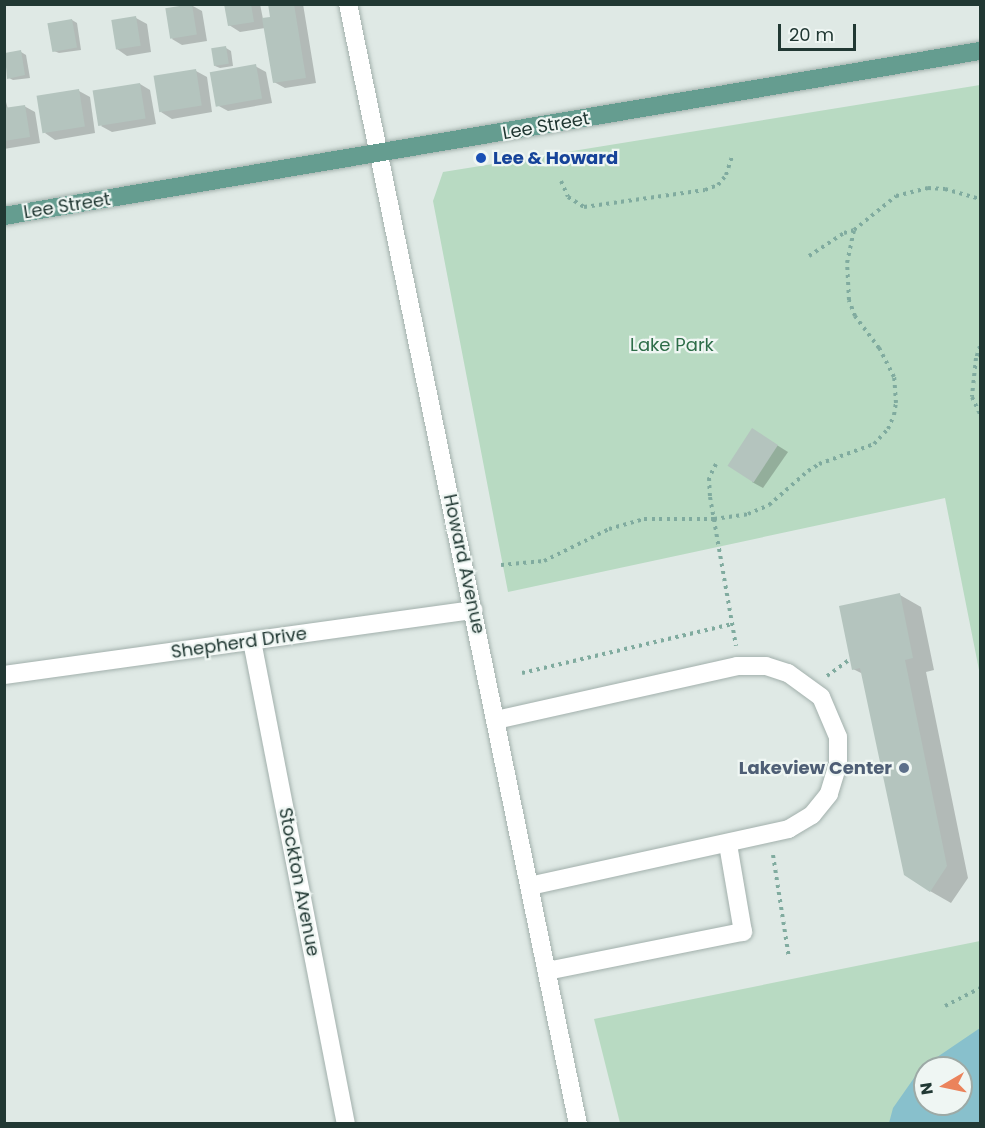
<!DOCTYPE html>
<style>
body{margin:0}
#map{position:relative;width:985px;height:1128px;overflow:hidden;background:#dfe9e5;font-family:Poppins,sans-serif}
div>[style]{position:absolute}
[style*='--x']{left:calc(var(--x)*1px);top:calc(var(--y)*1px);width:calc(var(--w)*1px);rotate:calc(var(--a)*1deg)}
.green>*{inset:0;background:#b8dac2}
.water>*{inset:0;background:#88c0cc}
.shadow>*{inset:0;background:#0003}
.building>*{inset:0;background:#b4c4be;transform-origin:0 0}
.path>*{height:4px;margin-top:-2px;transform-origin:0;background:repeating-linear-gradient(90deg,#80ab9f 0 3px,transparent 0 7.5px)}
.roads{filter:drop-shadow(0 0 2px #a2b0ac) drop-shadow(0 0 2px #a2b0ac)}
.minor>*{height:18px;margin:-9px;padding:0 9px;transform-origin:9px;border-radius:9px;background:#fff}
.major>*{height:18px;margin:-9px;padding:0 9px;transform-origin:9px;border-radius:9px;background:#659d90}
.dots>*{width:16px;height:16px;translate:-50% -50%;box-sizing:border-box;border:3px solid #eff6f3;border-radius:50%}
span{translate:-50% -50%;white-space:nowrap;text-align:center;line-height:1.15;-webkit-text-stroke:4.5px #eff6f3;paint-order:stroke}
.street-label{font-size:18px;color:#213833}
.transit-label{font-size:18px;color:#164399;font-weight:700}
.left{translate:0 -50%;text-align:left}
.park-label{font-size:18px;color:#2d6d48}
.service-label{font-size:18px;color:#4e5e75;font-weight:700}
.right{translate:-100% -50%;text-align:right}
.frame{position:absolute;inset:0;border:6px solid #213833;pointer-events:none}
.north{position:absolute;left:913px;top:1056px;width:60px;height:60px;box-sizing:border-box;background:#eff6f3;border:2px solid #9daaa6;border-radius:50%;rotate:261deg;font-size:16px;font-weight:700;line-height:24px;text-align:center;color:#213833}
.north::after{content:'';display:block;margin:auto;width:21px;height:27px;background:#eb835b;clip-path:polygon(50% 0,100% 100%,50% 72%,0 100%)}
.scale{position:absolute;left:778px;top:24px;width:78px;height:27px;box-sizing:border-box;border:3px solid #213833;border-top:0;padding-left:8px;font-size:18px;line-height:21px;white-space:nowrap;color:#213833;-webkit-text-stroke:4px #eff6f3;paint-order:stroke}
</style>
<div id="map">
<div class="green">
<i style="clip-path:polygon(980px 85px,980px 675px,945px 498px,508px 592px,433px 201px,443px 172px)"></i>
<i style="clip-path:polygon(evenodd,980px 941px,980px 1123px,620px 1123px,594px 1019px,980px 941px,925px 1068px,961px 1068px,961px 1104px,925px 1104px,925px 1068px)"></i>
</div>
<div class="water">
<i style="clip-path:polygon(evenodd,980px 1028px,980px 1123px,889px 1123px,893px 1108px,921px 1068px,980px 1028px,925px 1068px,961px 1068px,961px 1104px,925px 1104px,925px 1068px)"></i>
</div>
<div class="shadow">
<i style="clip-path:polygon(226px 4px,260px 4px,263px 19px,272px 18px,270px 4px,303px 4px,316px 83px,285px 88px,274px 82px,265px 28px,240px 32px,229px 25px)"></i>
<i style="clip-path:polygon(191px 5px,202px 11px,207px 41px,182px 45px,172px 39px)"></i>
<i style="clip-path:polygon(136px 18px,147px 24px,151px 52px,127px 56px,117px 49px)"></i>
<i style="clip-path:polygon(72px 20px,77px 23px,81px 50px,59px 53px,54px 51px)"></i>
<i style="clip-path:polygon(226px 48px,231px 51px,233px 66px,220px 68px,215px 66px)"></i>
<i style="clip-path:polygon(21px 52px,26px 55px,30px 78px,13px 80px,9px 78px,4px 55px)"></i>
<i style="clip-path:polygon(255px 66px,266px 72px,272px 103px,228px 111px,217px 105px)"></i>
<i style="clip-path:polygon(196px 71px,207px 77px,212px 112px,172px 119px,161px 112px)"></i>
<i style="clip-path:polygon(140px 84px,150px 90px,156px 124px,112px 132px,101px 126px)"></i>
<i style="clip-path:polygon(79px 91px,90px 97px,95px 133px,55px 140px,45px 133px)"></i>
<i style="clip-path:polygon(4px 95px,8px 109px,24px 106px,35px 112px,40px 143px,4px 149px)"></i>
<i style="clip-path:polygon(753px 430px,788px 452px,763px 488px,752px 482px)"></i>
<i style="clip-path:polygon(900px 595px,921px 607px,934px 670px,926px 672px,968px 878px,951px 903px,930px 891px,863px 674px,853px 669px)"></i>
</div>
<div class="building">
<i style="left:192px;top:4px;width:31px;height:27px;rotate:81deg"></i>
<i style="clip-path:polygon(224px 4px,251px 4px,254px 22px,228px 26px)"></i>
<i style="clip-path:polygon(268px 4px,294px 4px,306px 78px,273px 83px,262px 18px,270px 17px)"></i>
<i style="left:136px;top:16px;width:30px;height:25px;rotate:81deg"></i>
<i style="left:72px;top:19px;width:29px;height:25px;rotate:80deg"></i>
<i style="left:226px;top:46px;width:18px;height:15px;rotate:81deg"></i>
<i style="clip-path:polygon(21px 50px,25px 75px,7px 79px,5px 53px)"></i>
<i style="left:256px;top:64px;width:35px;height:47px;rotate:80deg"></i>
<i style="left:196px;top:69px;width:37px;height:43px;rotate:81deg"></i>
<i style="left:140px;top:83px;width:36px;height:48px;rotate:81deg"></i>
<i style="left:79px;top:89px;width:38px;height:43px;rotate:81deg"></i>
<i style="clip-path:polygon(25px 105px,30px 137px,4px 141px,4px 108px)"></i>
<i style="left:752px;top:428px;width:31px;height:45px;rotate:33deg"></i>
<i style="clip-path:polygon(900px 593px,913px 658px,905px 660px,947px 866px,930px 892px,904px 875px,860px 668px,852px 670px,839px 606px)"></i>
</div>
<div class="path">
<i style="--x:561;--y:181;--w:17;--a:66"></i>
<i style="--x:568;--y:197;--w:19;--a:32"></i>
<i style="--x:584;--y:207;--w:122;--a:-8"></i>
<i style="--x:705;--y:190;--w:14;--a:-21"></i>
<i style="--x:718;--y:185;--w:13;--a:-51"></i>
<i style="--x:726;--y:175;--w:22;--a:-72"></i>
<i style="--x:809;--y:256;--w:42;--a:-33.3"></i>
<i style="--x:844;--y:233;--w:10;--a:-17"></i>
<i style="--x:980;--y:346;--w:13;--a:108"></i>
<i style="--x:976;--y:358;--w:39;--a:96"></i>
<i style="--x:972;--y:397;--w:19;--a:65"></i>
<i style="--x:716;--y:464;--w:16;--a:117"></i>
<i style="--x:709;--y:478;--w:19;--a:87"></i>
<i style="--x:710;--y:497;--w:151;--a:80.1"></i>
<i style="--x:501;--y:565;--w:43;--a:-5.3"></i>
<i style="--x:544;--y:561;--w:72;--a:-26.2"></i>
<i style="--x:609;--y:529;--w:36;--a:-16"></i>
<i style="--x:644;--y:519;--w:70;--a:0"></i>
<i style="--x:714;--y:519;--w:34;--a:-8"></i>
<i style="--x:748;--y:514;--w:23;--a:-23"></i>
<i style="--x:769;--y:505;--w:52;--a:-41.1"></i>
<i style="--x:808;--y:471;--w:13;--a:-32"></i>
<i style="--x:819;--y:464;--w:59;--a:-20"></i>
<i style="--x:874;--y:444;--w:21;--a:-47"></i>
<i style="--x:888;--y:429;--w:15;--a:-67"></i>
<i style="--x:894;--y:415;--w:12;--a:-81"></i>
<i style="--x:896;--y:403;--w:26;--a:-94"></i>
<i style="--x:894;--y:377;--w:33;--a:-117"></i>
<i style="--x:879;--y:348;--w:40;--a:-127"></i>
<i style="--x:855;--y:316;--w:17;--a:-111"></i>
<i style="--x:849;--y:300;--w:37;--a:-93"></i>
<i style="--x:847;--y:263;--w:34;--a:-78"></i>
<i style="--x:854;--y:230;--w:54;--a:-39"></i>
<i style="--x:896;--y:196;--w:33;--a:-14"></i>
<i style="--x:928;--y:188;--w:17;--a:3"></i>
<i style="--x:945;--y:189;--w:36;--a:16"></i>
<i style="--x:522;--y:673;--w:216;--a:-13.1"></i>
<i style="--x:827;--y:676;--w:29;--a:-36"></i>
<i style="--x:773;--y:855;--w:104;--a:81.2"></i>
<i style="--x:945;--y:1006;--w:39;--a:-27"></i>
</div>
<div class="roads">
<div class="minor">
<i style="--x:348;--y:4;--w:1143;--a:78.4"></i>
<i style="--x:252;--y:641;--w:492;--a:79"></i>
<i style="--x:4;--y:675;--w:474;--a:-7.9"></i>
<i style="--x:496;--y:720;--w:247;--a:-12.6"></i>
<i style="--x:737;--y:666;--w:29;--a:0"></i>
<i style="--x:766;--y:666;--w:23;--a:18"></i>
<i style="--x:788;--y:673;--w:41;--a:36"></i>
<i style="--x:821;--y:697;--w:43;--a:67"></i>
<i style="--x:838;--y:737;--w:27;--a:90"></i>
<i style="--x:838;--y:764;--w:31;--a:107"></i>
<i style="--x:829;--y:794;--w:27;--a:129"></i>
<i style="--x:812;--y:815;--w:27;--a:149"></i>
<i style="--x:789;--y:829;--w:265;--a:167.6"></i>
<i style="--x:547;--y:971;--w:200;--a:-11.3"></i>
<i style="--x:743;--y:932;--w:89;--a:-99.7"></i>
</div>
<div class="major">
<i style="--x:4;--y:216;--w:990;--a:-9.6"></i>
</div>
</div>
<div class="dots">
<i style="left:481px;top:158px;background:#1a4fb4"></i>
<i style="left:904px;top:768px;background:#5c6f8a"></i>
</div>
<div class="street-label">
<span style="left:546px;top:126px;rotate:-10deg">Lee Street</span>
<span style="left:67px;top:206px;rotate:-9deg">Lee Street</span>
<span style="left:464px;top:564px;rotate:78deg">Howard Avenue</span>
<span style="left:239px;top:643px;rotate:-8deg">Shepherd Drive</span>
<span style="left:299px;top:882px;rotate:79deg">Stockton Avenue</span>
</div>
<div class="transit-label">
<span class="left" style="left:493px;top:158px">Lee &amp; Howard</span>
</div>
<div class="park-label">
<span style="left:672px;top:345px">Lake Park</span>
</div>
<div class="service-label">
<span class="right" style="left:892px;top:768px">Lakeview Center</span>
</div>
<div class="frame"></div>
<div class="north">N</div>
<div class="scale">20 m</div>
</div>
